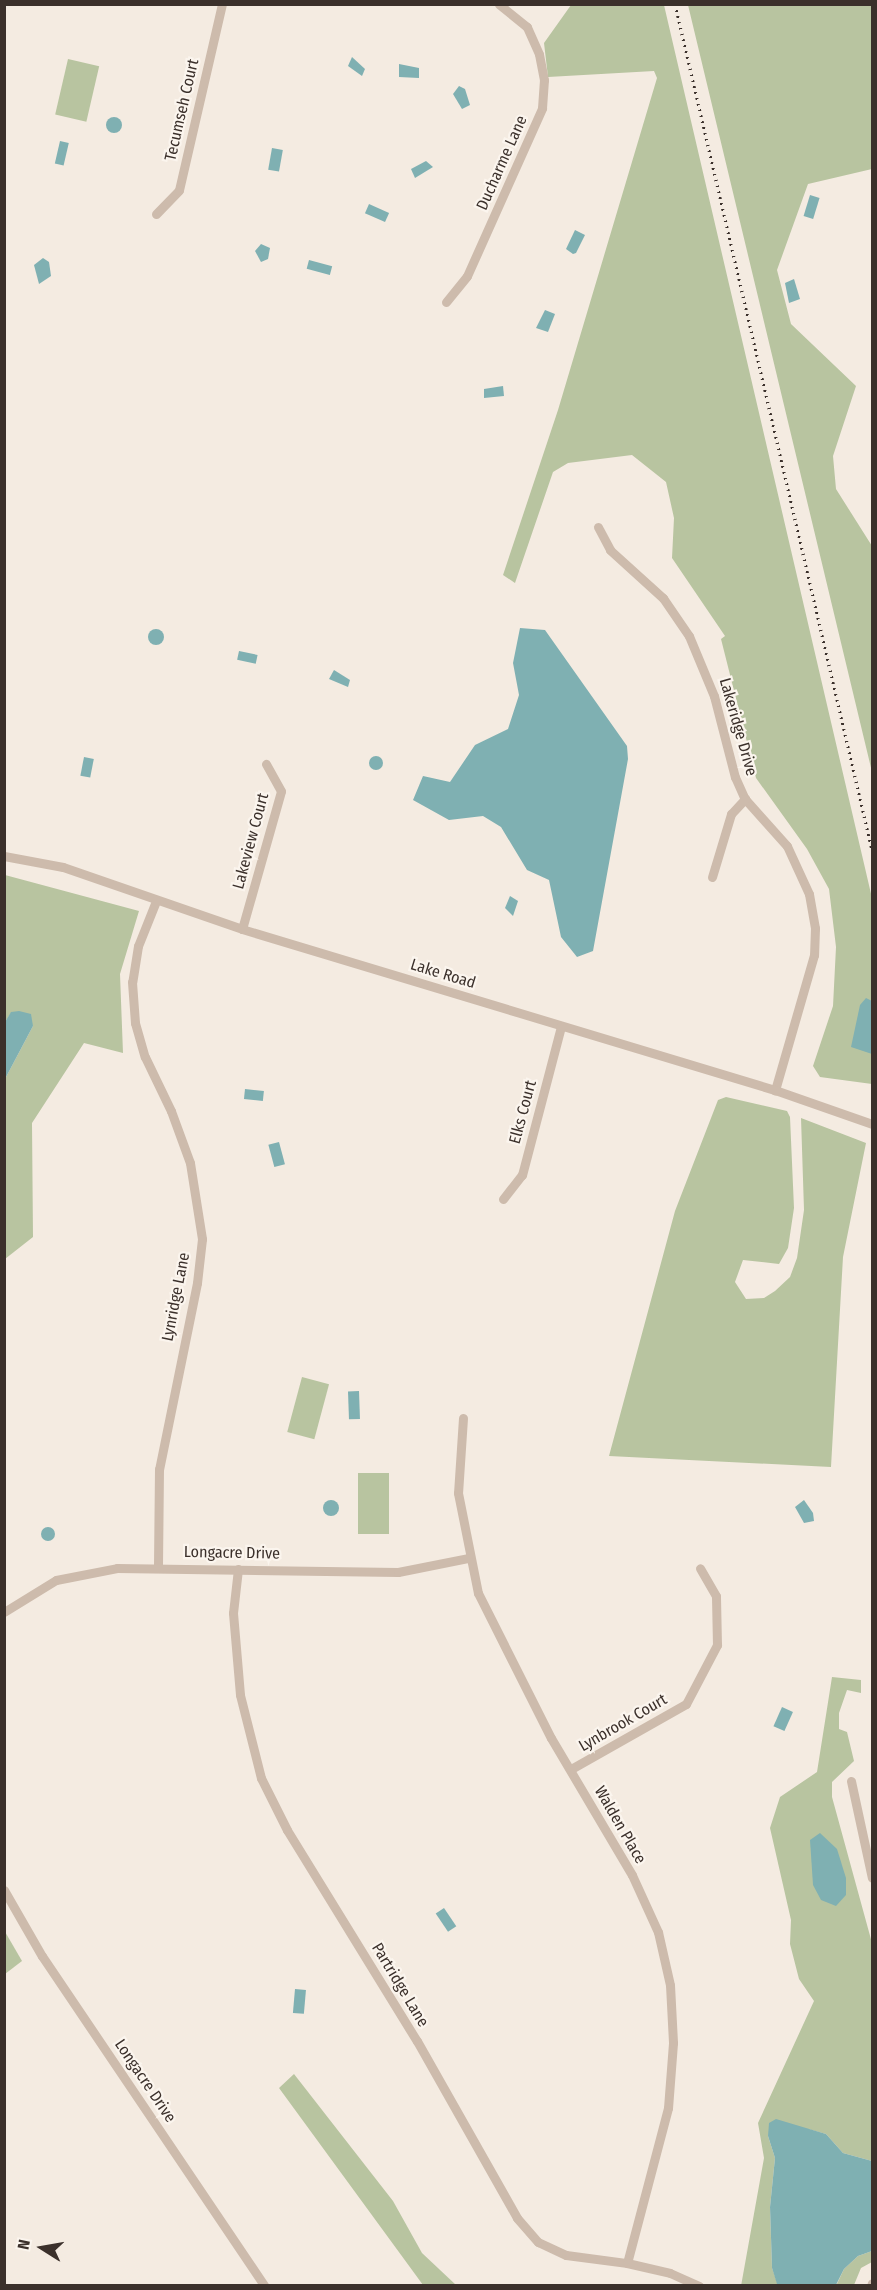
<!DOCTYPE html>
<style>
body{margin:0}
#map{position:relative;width:877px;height:2290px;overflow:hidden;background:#f4ebe1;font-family:"Fira Sans Condensed",sans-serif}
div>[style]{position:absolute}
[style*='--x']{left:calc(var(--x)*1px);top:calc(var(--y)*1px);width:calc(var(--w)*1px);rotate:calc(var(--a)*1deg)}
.green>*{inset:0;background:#b8c4a0;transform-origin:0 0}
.water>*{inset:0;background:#7fb0b2;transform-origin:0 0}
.round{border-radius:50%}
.street>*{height:9px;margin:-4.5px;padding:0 4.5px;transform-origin:4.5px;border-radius:4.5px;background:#cdbbac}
.rail>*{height:3px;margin-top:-1.5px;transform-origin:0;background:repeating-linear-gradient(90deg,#3b302b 0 1.5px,transparent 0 6px)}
span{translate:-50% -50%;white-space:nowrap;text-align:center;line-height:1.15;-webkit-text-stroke:4.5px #fbf5ee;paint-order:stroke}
.street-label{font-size:16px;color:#3b302b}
.frame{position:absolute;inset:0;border:6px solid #3b302b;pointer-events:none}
.north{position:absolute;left:12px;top:2218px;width:60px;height:60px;-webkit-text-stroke:4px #fbf5ee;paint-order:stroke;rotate:281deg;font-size:16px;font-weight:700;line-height:24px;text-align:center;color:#3b302b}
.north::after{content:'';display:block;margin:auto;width:21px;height:27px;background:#3b302b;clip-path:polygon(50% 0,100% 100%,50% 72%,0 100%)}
</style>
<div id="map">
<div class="green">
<i style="clip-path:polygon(571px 5px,664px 5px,872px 898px,872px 1084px,820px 1077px,813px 1066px,833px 1006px,836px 947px,829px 889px,807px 849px,756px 778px,721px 639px,725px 636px,672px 558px,674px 518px,666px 482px,632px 455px,568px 463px,553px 472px,515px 583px,503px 575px,558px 410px,657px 78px,654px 71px,548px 77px,544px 43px)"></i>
<i style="clip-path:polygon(688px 5px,872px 5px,872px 169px,808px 184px,777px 270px,791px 324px,856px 386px,833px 456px,836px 489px,872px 546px,872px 772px)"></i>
<i style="left:68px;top:59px;width:32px;height:57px;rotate:13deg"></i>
<i style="clip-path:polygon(5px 875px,139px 911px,120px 974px,123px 1053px,84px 1043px,32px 1123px,33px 1237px,5px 1259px,5px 1079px,33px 1026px,11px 1013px,5px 1022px)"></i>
<i style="clip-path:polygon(726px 1097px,787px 1111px,790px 1117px,794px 1208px,788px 1248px,779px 1264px,743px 1260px,735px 1282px,746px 1299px,764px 1298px,775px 1291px,790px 1277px,797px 1258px,804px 1210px,801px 1118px,866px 1143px,843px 1257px,831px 1467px,609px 1456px,675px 1211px,718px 1100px)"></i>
<i style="left:302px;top:1377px;width:28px;height:57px;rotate:15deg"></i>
<i style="left:358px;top:1473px;width:31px;height:61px"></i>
<i style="clip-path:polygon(832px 1677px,861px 1680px,861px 1693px,847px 1690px,839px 1713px,839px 1729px,847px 1732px,854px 1761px,832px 1782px,832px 1797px,872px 1943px,872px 2161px,843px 2153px,826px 2134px,808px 2129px,768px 2136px,775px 2158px,770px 2207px,772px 2268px,778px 2285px,741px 2286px,764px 2158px,758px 2123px,814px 2001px,799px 1979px,790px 1944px,791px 1920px,770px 1828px,780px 1797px,817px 1772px)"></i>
<i style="clip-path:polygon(4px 1930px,22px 1961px,5px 1974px,4px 1974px)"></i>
<i style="clip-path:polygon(294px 2074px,393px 2201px,422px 2253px,456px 2285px,423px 2285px,279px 2088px)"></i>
<i style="clip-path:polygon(872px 2251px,872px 2262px,861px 2268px,854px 2285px,836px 2286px,844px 2269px,858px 2256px)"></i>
</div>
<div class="water">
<i style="clip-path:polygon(352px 57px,365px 69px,362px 76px,348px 66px)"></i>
<i style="clip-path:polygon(399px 64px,419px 68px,419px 78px,399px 77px)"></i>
<i style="clip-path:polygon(459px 86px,465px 89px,470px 105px,462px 109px,453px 94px)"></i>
<i class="round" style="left:106px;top:117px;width:16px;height:16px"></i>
<i style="left:60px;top:141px;width:9px;height:23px;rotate:13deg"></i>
<i style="left:272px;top:148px;width:11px;height:22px;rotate:10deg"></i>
<i style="clip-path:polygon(426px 161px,433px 167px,415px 178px,411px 169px)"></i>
<i style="left:810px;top:195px;width:10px;height:22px;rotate:17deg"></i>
<i style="left:369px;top:204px;width:22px;height:10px;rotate:24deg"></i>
<i style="clip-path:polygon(575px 230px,585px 235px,576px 253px,573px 254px,566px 249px)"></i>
<i style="clip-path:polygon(261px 244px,270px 248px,268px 259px,261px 262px,255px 251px)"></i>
<i style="clip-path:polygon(43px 258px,49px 262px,51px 276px,39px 284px,34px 265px)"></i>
<i style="left:309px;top:260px;width:24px;height:9px;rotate:15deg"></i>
<i style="clip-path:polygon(794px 279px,800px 299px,789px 303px,785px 283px)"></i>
<i style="clip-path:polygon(545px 310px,555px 314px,548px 332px,536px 328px)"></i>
<i style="clip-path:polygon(503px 386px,504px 396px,484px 398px,484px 389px)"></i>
<i style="clip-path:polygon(520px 628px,545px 630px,627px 746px,628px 759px,593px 951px,577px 957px,561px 937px,549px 880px,527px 870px,501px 827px,483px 816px,449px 820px,413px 800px,423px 776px,450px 782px,475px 745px,508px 729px,519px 695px,513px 663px)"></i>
<i class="round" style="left:148px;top:629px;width:16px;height:16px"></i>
<i style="left:239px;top:651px;width:19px;height:9px;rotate:12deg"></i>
<i style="clip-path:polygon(334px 670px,350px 680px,348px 687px,329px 679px)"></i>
<i class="round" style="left:369px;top:756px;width:14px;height:14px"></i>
<i style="left:84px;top:757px;width:10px;height:19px;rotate:11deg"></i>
<i style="clip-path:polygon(510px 896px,518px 901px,513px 916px,505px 908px)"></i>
<i style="clip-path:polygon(866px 998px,872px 1001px,872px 1054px,851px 1047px,860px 1005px)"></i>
<i style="clip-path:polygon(19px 1011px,31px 1014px,33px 1026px,5px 1079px,5px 1022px,11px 1012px)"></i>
<i style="left:245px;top:1089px;width:19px;height:10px;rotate:6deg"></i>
<i style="left:279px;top:1142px;width:23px;height:11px;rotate:75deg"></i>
<i style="left:359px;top:1391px;width:28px;height:11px;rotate:88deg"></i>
<i style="clip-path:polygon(804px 1500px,813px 1513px,814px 1521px,804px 1523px,795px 1507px)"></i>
<i class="round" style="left:323px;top:1500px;width:16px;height:16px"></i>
<i class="round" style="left:41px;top:1527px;width:14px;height:14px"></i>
<i style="left:782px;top:1707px;width:12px;height:21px;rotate:24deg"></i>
<i style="clip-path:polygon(820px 1833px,837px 1849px,846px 1878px,846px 1895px,836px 1906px,821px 1900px,813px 1885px,810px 1840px)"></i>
<i style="left:444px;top:1908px;width:22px;height:10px;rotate:56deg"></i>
<i style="left:295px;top:1989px;width:11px;height:24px;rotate:5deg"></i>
<i style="clip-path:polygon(776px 2119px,826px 2134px,843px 2153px,872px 2161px,872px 2251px,858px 2256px,844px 2269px,836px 2285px,777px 2284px,772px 2268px,770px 2207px,775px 2158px,768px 2136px,769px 2123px)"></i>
</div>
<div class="street">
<i style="--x:156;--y:214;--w:33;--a:-46"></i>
<i style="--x:179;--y:190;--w:191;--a:-77"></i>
<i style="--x:446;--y:302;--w:33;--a:-51"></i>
<i style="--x:467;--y:276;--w:184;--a:-65.9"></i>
<i style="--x:542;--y:108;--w:28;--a:-86"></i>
<i style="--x:544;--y:80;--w:26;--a:-101"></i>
<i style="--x:539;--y:54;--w:30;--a:-114"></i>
<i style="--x:527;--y:27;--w:36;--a:-141"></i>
<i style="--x:598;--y:527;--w:26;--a:62"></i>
<i style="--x:610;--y:550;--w:72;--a:42.2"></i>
<i style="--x:663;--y:598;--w:46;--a:55.6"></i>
<i style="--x:689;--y:636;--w:65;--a:67.4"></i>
<i style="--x:714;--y:696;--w:84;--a:75.5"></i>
<i style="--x:735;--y:777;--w:24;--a:66"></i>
<i style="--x:745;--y:799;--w:63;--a:48.2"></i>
<i style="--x:787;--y:846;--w:53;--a:65.4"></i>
<i style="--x:809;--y:894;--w:35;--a:80"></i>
<i style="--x:815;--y:928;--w:27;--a:92"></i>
<i style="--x:814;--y:955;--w:141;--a:106.1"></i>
<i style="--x:4;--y:856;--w:60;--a:10.6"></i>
<i style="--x:63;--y:867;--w:189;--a:19.1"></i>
<i style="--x:242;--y:929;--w:557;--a:16.81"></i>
<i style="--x:775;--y:1090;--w:103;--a:19.3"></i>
<i style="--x:712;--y:877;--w:66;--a:-73.2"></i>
<i style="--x:731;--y:814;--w:21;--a:-47"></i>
<i style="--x:156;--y:901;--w:48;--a:111.8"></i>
<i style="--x:138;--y:946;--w:36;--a:99"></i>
<i style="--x:132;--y:982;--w:41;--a:85.8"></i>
<i style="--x:135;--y:1023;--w:35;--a:74"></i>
<i style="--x:145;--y:1057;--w:60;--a:64.3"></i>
<i style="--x:171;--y:1111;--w:55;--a:69.9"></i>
<i style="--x:190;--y:1163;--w:77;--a:81"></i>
<i style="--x:202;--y:1239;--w:44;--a:96.5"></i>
<i style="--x:197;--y:1283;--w:190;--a:101.5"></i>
<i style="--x:159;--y:1469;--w:98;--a:90.6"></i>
<i style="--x:242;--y:929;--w:143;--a:-74.2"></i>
<i style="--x:281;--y:791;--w:31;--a:-119"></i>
<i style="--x:503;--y:1199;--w:31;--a:-52"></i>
<i style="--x:522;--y:1175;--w:154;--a:-75.3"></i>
<i style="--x:463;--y:1418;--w:75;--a:93.8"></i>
<i style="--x:458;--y:1493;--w:102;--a:78.7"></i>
<i style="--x:478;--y:1593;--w:162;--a:63.3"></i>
<i style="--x:551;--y:1738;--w:159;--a:59.4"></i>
<i style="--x:632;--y:1875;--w:63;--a:65.5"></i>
<i style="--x:658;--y:1932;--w:54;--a:77.2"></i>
<i style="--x:670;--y:1985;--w:58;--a:87"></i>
<i style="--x:673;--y:2043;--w:65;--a:94.4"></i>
<i style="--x:668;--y:2108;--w:160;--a:104.8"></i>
<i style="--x:238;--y:1569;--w:44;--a:96.5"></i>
<i style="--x:233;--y:1613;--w:82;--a:85.1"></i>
<i style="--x:240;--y:1695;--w:86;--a:75.8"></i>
<i style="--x:261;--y:1778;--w:58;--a:63.4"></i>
<i style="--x:287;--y:1830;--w:248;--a:58.4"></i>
<i style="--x:417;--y:2041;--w:203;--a:60.5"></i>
<i style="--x:517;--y:2218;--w:32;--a:49"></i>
<i style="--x:538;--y:2242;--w:31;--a:25"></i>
<i style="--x:566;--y:2255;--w:62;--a:7.5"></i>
<i style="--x:627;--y:2263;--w:44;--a:13.1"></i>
<i style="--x:670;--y:2273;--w:32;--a:24"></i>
<i style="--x:4;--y:1612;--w:61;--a:-31.6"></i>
<i style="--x:56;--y:1580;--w:62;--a:-11.1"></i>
<i style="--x:117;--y:1568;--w:281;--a:0.8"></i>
<i style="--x:398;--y:1572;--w:71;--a:-11.3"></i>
<i style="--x:571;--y:1769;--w:132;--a:-29.5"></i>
<i style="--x:686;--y:1704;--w:67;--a:-62.3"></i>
<i style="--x:717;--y:1645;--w:49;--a:-91.2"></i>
<i style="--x:716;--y:1596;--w:32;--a:-120"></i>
<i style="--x:851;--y:1781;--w:99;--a:77.8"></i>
<i style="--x:4;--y:1890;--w:76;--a:60.1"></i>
<i style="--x:42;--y:1956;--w:398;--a:56"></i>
<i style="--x:871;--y:2286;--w:3;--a:-72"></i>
</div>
<div class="rail">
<i style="--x:675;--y:4;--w:869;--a:76.89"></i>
</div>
<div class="street-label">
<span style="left:182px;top:110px;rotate:-77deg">Tecumseh Court</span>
<span style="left:502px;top:163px;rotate:-66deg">Ducharme Lane</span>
<span style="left:738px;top:727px;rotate:74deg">Lakeridge Drive</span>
<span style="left:251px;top:841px;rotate:-75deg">Lakeview Court</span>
<span style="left:443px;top:974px;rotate:17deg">Lake Road</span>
<span style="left:523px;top:1112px;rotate:-75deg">Elks Court</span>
<span style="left:176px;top:1297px;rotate:-79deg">Lynridge Lane</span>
<span style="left:232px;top:1553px;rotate:1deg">Longacre Drive</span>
<span style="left:623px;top:1723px;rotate:-30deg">Lynbrook Court</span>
<span style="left:620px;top:1825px;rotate:60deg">Walden Place</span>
<span style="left:400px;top:1985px;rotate:59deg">Partridge Lane</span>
<span style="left:145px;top:2081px;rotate:56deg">Longacre Drive</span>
</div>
<div class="frame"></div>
<div class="north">N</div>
</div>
